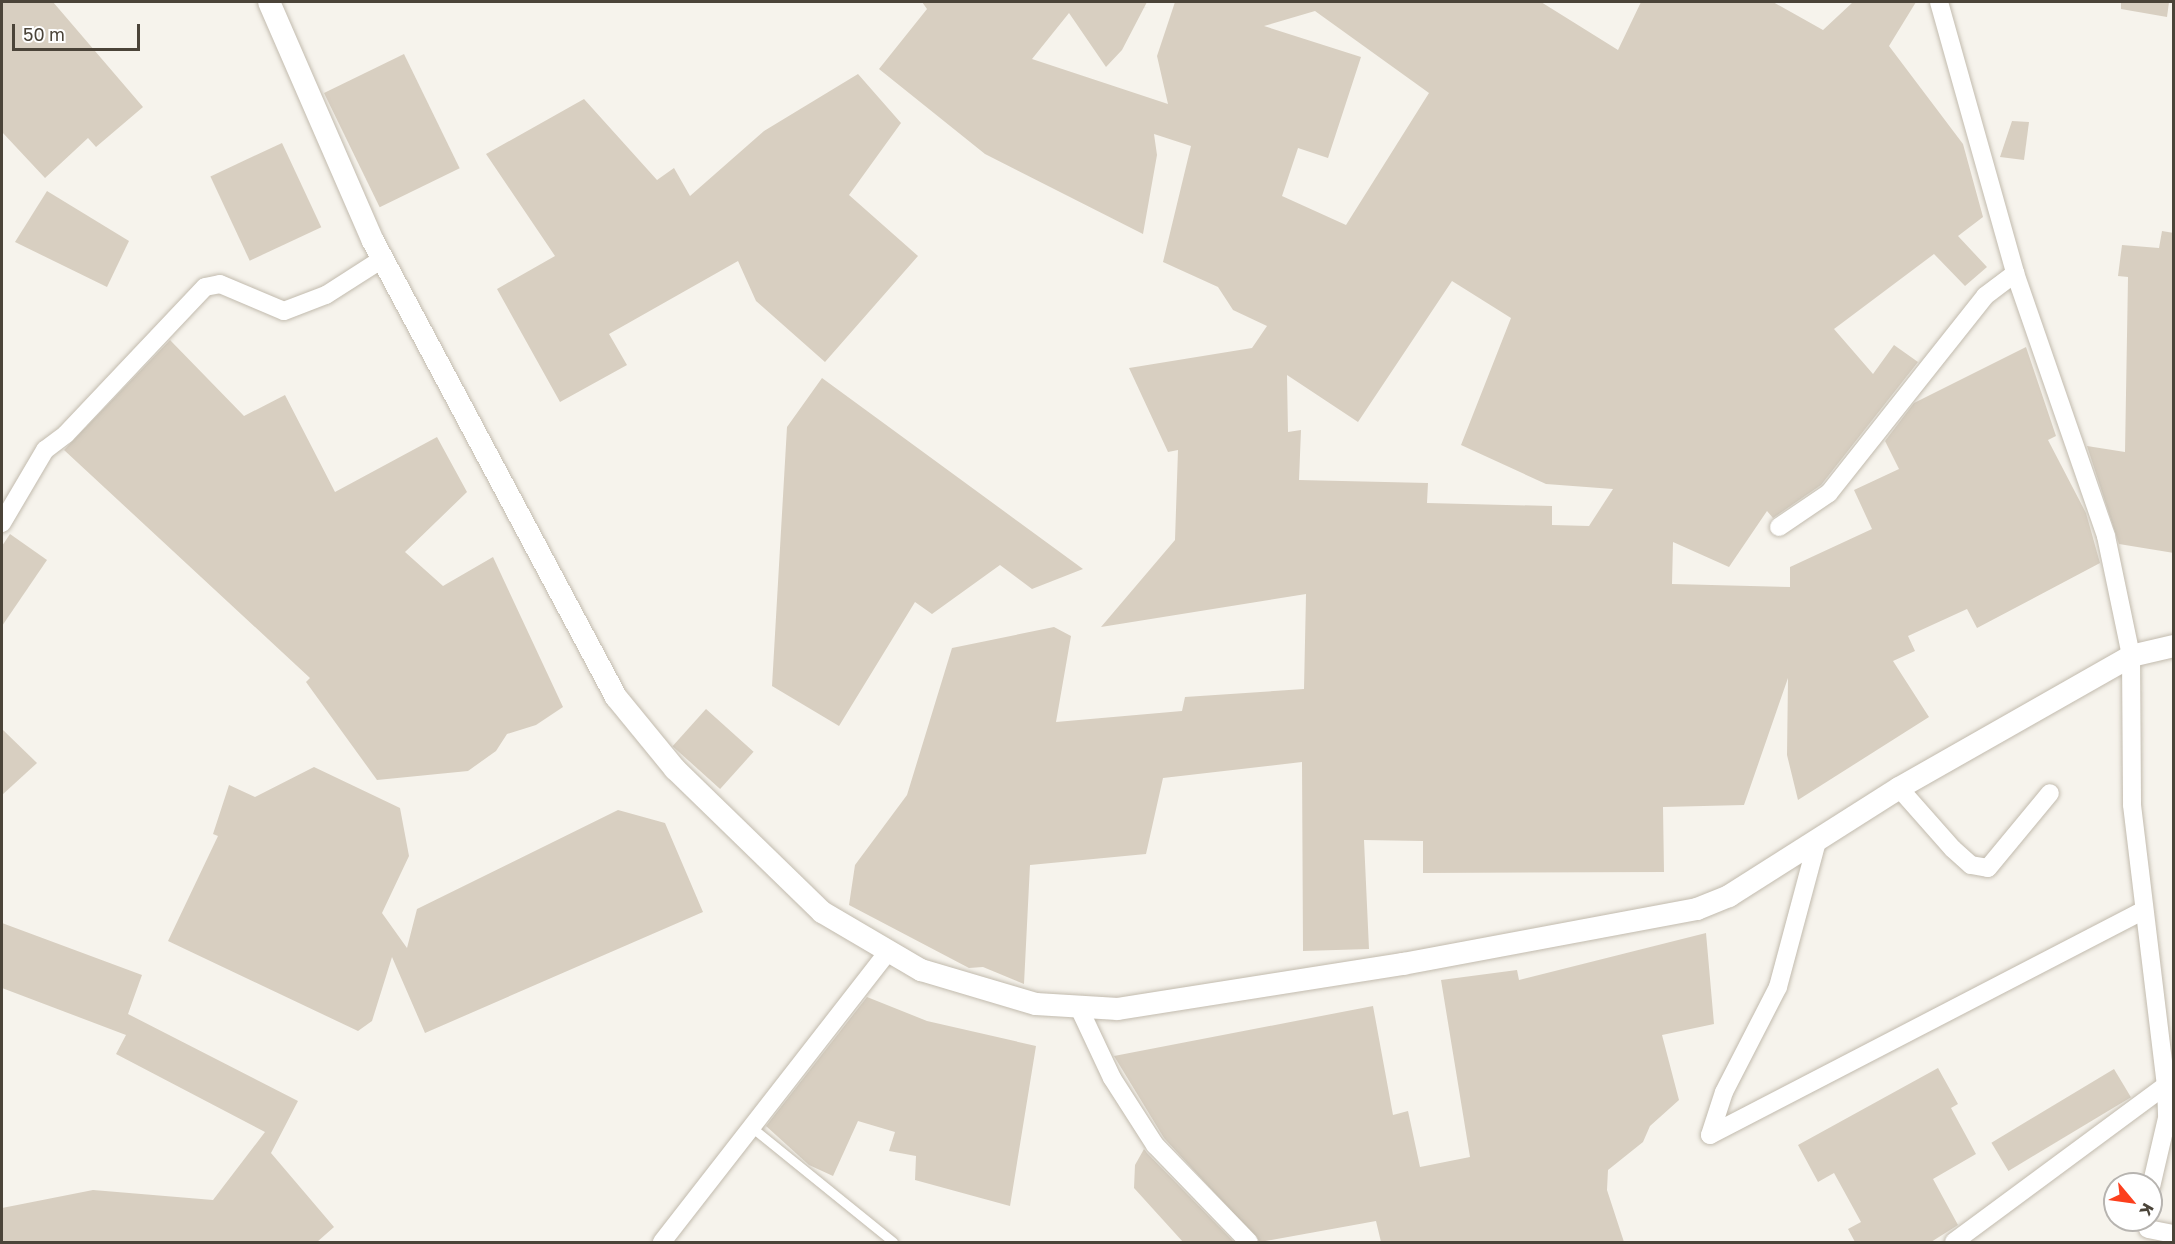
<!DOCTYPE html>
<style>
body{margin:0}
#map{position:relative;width:2175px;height:1244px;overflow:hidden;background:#f6f3ec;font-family:"Golos Text",sans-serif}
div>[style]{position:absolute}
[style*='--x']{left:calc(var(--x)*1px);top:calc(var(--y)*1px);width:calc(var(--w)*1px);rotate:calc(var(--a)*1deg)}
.building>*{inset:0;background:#d8cfc1;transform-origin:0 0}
.roads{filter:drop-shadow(0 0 2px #c2bbae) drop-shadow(0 0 2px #c2bbae)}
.service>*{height:9px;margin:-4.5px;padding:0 4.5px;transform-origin:4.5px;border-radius:4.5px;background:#fff}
.minor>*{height:18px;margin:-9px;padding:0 9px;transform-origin:9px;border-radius:9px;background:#fff}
.tertiary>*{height:22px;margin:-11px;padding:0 11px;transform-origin:11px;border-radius:11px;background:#fff}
span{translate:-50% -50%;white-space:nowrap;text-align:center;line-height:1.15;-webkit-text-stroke:4.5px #fff;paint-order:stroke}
.frame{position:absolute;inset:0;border:3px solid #4b4439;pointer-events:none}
.north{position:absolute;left:2103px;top:1172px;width:60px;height:60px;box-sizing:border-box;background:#fff;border:2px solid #b7b4b0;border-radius:50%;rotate:119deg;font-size:16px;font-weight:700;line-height:24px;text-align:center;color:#4b4439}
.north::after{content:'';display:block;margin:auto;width:21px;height:27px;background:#fc3f1d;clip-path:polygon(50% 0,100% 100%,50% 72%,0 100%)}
.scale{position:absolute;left:12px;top:24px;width:128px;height:27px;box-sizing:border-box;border:3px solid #4b4439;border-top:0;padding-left:8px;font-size:18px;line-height:21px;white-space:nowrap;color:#4b4439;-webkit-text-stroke:4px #fff;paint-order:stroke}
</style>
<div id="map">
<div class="building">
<i style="clip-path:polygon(2px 2px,53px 2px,143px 107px,96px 147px,88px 138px,45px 178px,2px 132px)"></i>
<i style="clip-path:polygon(evenodd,922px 2px,1147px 2px,1122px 50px,1106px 67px,1069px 13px,1032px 59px,1168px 104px,1157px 56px,1175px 2px,1541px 2px,1618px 50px,1641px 2px,1773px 2px,1823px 30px,1853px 2px,1916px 2px,1889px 46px,1963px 144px,1983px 217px,1958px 236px,1987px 267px,1965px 286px,1934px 254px,1834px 329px,1873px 374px,1894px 345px,1918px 362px,1821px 485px,1773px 518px,1767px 511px,1729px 567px,1673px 542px,1672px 584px,1790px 587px,1790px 567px,1872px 529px,1854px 490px,1899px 469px,1885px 441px,1914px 403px,2026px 347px,2056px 436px,2048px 440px,2086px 513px,2100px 563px,1977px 628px,1967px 609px,1908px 636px,1915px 651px,1893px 661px,1929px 717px,1798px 800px,1787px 755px,1788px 678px,1744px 805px,1663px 807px,1664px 872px,1423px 873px,1423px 841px,1364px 840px,1369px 949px,1303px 951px,1302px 762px,1163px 778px,1146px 854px,1030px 865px,1024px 984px,983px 967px,969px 968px,849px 905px,855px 865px,907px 795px,952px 648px,1054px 627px,1071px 636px,1056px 722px,1182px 711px,1185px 697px,1304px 689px,1306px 594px,1101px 627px,1175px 540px,1178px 450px,1168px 452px,1129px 368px,1252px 348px,1267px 326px,1233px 310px,1218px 287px,1163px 262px,1191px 146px,1154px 134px,1157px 155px,1143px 234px,985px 154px,879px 69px,927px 9px,922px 2px,1315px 11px,1429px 93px,1346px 225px,1282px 196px,1298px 148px,1328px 158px,1361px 57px,1264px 26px,1315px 11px,922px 2px,1452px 281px,1511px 318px,1461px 445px,1546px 484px,1613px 489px,1589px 526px,1552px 525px,1552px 506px,1427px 503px,1428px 483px,1299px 480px,1301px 430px,1288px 432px,1287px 375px,1358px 422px,1452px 281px)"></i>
<i style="clip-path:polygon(2121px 2px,2169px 2px,2167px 17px,2121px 9px)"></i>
<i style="left:404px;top:54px;width:127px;height:89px;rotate:64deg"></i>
<i style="clip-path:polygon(858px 74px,901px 123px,849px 195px,918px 256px,825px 362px,756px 301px,738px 261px,609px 334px,627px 365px,560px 402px,497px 289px,555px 256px,486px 154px,584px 99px,657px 180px,674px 168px,690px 196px,764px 131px)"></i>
<i style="clip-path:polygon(2012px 121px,2029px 122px,2024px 160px,2000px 157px)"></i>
<i style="left:282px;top:143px;width:93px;height:79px;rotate:65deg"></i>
<i style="clip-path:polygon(47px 191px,129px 241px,107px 287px,15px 242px)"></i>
<i style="clip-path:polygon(2162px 231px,2174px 233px,2174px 553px,2119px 544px,2087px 446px,2125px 452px,2128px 277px,2118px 276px,2122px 245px,2159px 248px)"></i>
<i style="clip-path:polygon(170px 340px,244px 416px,285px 395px,335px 492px,437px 437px,467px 492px,405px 552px,443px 586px,493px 557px,563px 707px,536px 725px,507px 734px,496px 751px,468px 771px,377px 780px,306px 682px,310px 678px,64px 450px)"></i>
<i style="clip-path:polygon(822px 378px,1083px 569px,1032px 589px,1000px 565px,932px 614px,915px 602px,839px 726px,772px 686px,787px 427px)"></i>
<i style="clip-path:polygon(10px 534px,47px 560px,2px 626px,2px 546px)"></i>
<i style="left:706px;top:709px;width:64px;height:50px;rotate:42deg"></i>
<i style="clip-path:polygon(2px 729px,37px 763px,2px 795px)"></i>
<i style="clip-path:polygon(314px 767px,400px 808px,409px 856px,382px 913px,407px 948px,417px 909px,618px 810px,665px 823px,703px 912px,425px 1033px,392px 957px,372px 1021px,358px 1031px,168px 941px,218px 836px,213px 834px,229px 785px,255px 797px)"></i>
<i style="clip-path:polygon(2px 923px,142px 975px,128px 1014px,298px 1101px,271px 1153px,334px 1227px,317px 1242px,2px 1242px,2px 1208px,93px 1190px,213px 1200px,265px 1132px,116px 1054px,126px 1035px,2px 988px)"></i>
<i style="clip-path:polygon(1706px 933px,1714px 1024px,1662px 1035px,1679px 1100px,1650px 1126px,1643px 1142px,1608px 1170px,1607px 1190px,1624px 1242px,1381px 1242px,1376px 1221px,1260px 1242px,1164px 1138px,1114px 1056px,1373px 1006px,1393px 1115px,1408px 1111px,1420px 1167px,1470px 1157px,1441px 980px,1517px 970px,1519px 980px)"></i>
<i style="clip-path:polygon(867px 997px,927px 1021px,1036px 1046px,1010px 1206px,915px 1180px,916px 1156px,889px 1151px,895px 1132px,858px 1121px,833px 1176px,809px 1165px,766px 1126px)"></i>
<i style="clip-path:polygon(1938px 1068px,1958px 1104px,1951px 1108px,1976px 1154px,1933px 1179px,1958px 1225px,1931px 1242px,1855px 1242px,1848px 1229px,1861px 1222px,1834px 1173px,1818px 1182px,1798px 1145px)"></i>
<i style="left:2114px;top:1069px;width:33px;height:143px;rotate:59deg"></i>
<i style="clip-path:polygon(1144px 1149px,1147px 1153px,1234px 1242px,1183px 1242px,1134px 1188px,1135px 1165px)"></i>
</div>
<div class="roads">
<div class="service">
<i style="--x:750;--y:1126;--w:184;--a:39"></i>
</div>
<div class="minor">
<i style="--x:1939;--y:2;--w:281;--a:74.3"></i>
<i style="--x:2015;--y:273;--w:278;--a:70.9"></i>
<i style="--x:2106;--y:536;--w:123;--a:78.2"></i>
<i style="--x:2131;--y:656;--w:149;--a:89.6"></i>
<i style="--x:2132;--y:805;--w:282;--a:83.1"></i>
<i style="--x:2166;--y:1085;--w:33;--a:88"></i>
<i style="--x:2167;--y:1118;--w:71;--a:103.1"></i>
<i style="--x:2;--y:523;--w:85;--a:-59.5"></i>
<i style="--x:45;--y:450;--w:26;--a:-37"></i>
<i style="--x:66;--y:434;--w:202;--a:-46.6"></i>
<i style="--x:205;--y:287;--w:15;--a:-11"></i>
<i style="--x:220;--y:284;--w:69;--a:22.9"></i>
<i style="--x:284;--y:311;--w:45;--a:-20.9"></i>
<i style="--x:326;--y:295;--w:67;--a:-32.7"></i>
<i style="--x:1779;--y:527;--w:60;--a:-34.2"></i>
<i style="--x:1829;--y:493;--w:251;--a:-51.6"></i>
<i style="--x:1985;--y:296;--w:38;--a:-37"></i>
<i style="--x:1899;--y:788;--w:81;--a:48.5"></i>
<i style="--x:1953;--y:849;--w:24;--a:42"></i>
<i style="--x:1971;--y:865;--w:17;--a:10"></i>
<i style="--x:1988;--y:868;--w:97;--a:-50.4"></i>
<i style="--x:1080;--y:1010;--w:75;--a:64.8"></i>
<i style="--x:1112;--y:1078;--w:80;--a:57.3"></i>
<i style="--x:1155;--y:1145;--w:135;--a:45.9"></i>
<i style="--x:1710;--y:1135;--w:488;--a:-27.4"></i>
<i style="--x:1710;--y:1135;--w:45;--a:-72"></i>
<i style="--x:1724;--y:1092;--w:118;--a:-62.8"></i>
<i style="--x:1778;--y:987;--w:151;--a:-75"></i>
<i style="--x:2148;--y:1229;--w:26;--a:11"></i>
<i style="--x:662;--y:1242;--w:365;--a:-52.1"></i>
<i style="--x:1954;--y:1242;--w:264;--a:-36.5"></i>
</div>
<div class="tertiary">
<i style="--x:269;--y:2;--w:261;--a:66.5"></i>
<i style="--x:373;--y:241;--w:517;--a:61.95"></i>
<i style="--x:616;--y:697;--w:93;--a:50.7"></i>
<i style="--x:675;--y:769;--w:205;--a:44.2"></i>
<i style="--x:822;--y:912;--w:115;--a:30.4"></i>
<i style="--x:921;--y:970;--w:120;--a:16.5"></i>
<i style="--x:1036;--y:1004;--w:82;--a:3.5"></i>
<i style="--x:1118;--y:1009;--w:289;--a:-9"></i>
<i style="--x:1403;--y:964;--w:299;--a:-10.6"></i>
<i style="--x:1697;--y:909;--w:35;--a:-22"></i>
<i style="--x:1729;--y:896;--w:201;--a:-32.4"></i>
<i style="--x:1899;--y:788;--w:267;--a:-29.6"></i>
<i style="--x:2131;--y:656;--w:44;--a:-13.1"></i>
</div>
</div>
<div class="frame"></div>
<div class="north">K</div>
<div class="scale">50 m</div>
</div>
